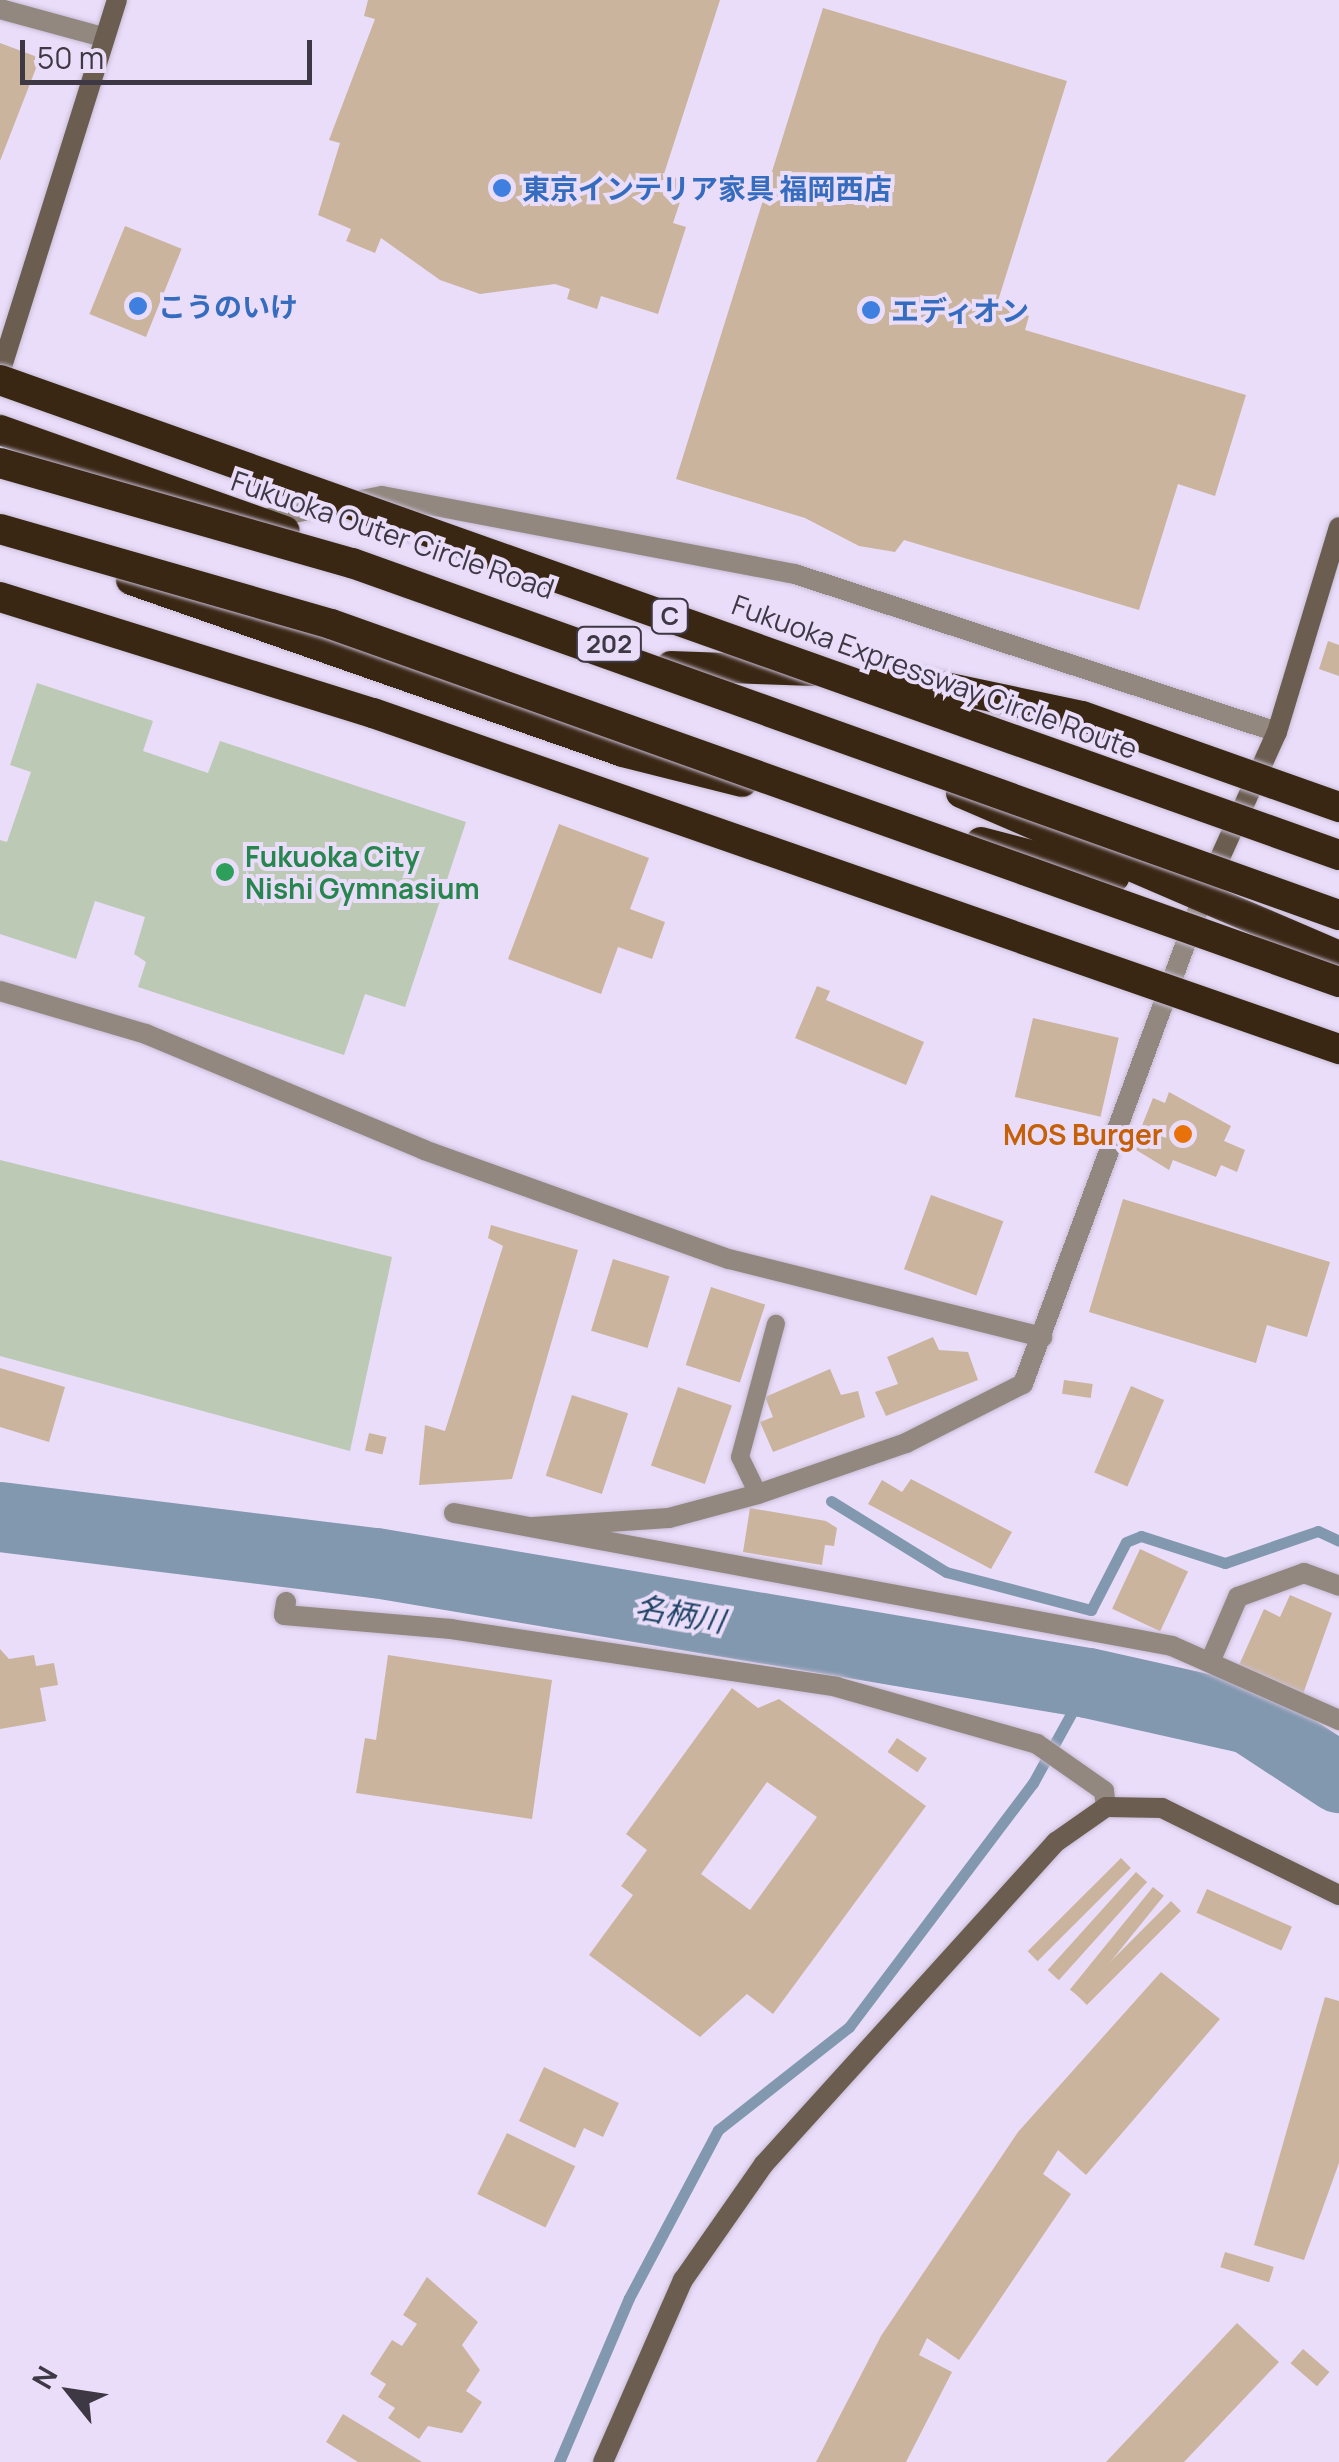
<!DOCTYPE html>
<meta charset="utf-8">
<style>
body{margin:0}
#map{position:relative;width:1339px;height:2462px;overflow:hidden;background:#eaddfa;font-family:Manrope,"Noto Sans JP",sans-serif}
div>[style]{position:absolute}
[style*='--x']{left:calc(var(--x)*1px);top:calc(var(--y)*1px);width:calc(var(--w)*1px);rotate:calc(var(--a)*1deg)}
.green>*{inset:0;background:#bcc9b4}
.stream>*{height:11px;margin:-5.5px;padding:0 5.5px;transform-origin:5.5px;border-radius:5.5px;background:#8298af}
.river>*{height:70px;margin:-35px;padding:0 35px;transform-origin:35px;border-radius:35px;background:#8298af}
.building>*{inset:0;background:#cbb49d;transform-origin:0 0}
.roads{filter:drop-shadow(0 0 2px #c7bcd5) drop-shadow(0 0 2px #c7bcd5)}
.lane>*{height:18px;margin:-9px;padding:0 9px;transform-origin:9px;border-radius:9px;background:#92887f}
.street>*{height:20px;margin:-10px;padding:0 10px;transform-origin:10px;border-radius:10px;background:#92887f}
.secondary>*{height:20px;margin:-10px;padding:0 10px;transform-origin:10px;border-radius:10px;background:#6b5d4f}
.highway>*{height:30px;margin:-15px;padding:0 15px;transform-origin:15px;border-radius:15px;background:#392613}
.bridges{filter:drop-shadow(0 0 2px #c7bcd5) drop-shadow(0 0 2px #c7bcd5)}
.highway-bridge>*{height:30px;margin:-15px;padding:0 15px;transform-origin:15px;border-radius:15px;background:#392613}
.dots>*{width:28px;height:28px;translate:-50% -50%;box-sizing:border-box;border:5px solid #eaddfa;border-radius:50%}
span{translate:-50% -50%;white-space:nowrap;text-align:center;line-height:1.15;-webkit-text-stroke:8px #eaddfa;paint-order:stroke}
.shield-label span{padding:2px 8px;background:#eaddfa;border:2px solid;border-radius:8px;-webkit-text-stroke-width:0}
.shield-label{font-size:25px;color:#3d3843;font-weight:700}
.shop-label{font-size:28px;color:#366cbe;font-weight:700}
.left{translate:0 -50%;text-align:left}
.street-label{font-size:28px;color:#3d3843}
.leisure-label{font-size:28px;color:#27864d;font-weight:700}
.food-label{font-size:28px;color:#c56008;font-weight:700}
.right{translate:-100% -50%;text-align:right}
.water-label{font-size:30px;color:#1f4264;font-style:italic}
.north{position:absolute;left:20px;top:2342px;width:100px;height:100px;-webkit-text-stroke:8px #eaddfa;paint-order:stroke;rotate:300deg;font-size:28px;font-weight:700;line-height:40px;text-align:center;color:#3d3843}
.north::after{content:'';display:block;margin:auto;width:35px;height:45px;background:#3d3843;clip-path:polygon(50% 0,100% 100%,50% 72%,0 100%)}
.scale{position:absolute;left:20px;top:40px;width:292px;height:45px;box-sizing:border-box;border:5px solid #3d3843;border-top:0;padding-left:12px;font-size:30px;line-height:35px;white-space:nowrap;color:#3d3843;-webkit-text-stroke:8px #eaddfa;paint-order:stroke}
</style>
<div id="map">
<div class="green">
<i style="clip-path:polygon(37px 683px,153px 721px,143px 751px,208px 773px,220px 741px,466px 822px,405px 1007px,365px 994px,344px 1055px,138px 987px,146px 962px,134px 954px,145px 917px,95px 901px,76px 959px,0 934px,0 840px,7px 842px,31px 772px,10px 765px)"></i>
<i style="clip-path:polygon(0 1160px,392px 1257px,350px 1451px,0 1356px)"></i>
</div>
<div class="stream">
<i style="--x:831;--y:1501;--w:135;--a:31.7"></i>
<i style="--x:946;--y:1572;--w:150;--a:14.7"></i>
<i style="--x:1091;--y:1610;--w:76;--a:-62.8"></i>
<i style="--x:1126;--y:1542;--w:16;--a:-22"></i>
<i style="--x:1141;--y:1536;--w:88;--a:17.8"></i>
<i style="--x:1225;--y:1563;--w:98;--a:-19"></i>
<i style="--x:1318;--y:1531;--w:23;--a:25"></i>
<i style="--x:559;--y:2462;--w:178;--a:-66.9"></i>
<i style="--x:629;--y:2298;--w:190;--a:-62.1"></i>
<i style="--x:718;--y:2130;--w:167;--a:-38.2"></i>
<i style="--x:849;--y:2027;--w:306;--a:-53"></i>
<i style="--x:1033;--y:1783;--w:114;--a:-61.2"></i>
</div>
<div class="river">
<i style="--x:0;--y:1517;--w:379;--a:7"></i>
<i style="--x:376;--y:1563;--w:722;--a:9.57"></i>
<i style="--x:1088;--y:1683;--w:165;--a:12.6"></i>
<i style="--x:1249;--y:1719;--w:108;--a:33.2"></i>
</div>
<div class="building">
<i style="clip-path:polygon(368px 0,720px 0,664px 174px,687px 181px,673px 223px,686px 227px,658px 314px,601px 296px,597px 309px,567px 299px,570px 289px,555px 284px,480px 294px,440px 280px,381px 238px,375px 253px,346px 241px,351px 229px,318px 215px,340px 143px,329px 140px,375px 19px,364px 16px)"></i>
<i style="clip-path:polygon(823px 8px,1067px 81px,997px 304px,1029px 316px,1025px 330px,1246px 395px,1215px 496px,1178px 484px,1139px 610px,904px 540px,895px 552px,859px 546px,805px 518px,676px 479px)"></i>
<i style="clip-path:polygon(0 43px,40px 58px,0 161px)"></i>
<i style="left:125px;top:226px;width:61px;height:95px;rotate:22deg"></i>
<i style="clip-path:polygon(1328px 641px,1339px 645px,1339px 676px,1319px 669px)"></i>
<i style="clip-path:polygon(559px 824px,649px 858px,630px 909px,665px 922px,652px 959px,618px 947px,601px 994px,508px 959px)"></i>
<i style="clip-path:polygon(817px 986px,830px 991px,826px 1000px,924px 1042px,906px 1085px,795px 1038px)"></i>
<i style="left:1033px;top:1018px;width:88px;height:81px;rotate:13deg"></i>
<i style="clip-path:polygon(1169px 1092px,1231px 1126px,1224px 1141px,1245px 1150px,1237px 1172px,1221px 1165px,1216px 1177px,1173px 1160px,1169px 1170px,1133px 1148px,1153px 1098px,1165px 1103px)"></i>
<i style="left:931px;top:1195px;width:77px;height:79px;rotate:20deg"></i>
<i style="clip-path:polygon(1123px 1199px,1330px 1262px,1307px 1337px,1267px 1325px,1256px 1363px,1089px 1312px)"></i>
<i style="clip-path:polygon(491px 1225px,578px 1250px,512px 1479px,419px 1485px,425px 1425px,445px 1431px,503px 1246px,488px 1238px)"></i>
<i style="left:613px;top:1259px;width:59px;height:75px;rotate:17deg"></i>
<i style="left:711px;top:1287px;width:57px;height:82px;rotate:18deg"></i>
<i style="clip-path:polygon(933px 1337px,939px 1350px,968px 1352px,978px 1380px,886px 1416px,875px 1392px,898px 1384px,887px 1357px)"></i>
<i style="clip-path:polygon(0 1368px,65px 1387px,49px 1442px,0 1427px)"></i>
<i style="clip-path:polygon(830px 1369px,841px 1395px,858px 1391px,865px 1417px,773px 1452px,760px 1422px,773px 1417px,765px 1397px)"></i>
<i style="left:1064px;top:1380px;width:29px;height:14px;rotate:8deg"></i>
<i style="left:1131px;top:1386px;width:36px;height:94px;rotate:23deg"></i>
<i style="left:678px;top:1387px;width:57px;height:83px;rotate:19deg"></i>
<i style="left:572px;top:1395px;width:59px;height:85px;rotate:18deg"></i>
<i style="left:369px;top:1433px;width:18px;height:18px;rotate:13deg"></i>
<i style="clip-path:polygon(911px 1479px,1012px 1532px,991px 1569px,868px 1504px,882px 1480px,902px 1492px)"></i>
<i style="clip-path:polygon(750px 1508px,826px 1521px,837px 1528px,834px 1546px,825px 1545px,822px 1565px,743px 1552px)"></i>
<i style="left:1140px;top:1549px;width:53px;height:66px;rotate:25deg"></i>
<i style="clip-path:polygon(1290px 1595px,1332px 1613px,1303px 1694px,1239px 1665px,1264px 1609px,1280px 1617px)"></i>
<i style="clip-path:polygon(0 1649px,9px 1659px,34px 1655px,36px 1666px,54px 1663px,58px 1685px,40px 1688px,46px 1721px,0 1729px)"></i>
<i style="clip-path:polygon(388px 1655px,552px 1680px,532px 1819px,356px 1793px,365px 1738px,376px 1740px)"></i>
<i style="clip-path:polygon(evenodd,732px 1688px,758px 1708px,779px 1699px,926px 1806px,773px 2014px,747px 1994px,700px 2037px,589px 1955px,633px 1895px,621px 1886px,647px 1850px,626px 1834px,732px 1688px,767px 1782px,817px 1817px,750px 1910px,701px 1874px,767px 1782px)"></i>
<i style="left:897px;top:1738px;width:36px;height:17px;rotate:34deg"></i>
<i style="left:1121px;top:1858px;width:14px;height:132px;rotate:45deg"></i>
<i style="left:1136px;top:1872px;width:15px;height:132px;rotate:42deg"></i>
<i style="left:1153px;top:1887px;width:14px;height:132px;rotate:39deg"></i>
<i style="left:1207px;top:1889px;width:93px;height:26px;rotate:24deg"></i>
<i style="left:1171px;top:1901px;width:14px;height:133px;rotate:45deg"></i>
<i style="clip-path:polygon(1161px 1972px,1220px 2019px,1086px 2175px,1058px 2150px,1043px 2174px,1071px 2194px,959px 2360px,927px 2338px,919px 2355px,952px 2372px,906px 2462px,816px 2462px,881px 2336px,1018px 2132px)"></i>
<i style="clip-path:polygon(1325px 1997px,1339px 2001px,1339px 2163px,1304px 2260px,1254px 2245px)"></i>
<i style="clip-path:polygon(544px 2067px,619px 2103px,603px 2137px,584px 2128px,575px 2148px,519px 2121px)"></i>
<i style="left:507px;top:2133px;width:76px;height:68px;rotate:26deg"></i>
<i style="left:1225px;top:2252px;width:51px;height:16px;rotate:17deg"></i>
<i style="clip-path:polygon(427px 2277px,478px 2322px,462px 2345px,480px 2370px,466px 2391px,482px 2402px,462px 2433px,428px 2426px,419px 2439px,388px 2418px,395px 2408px,378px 2397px,386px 2384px,370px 2374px,392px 2340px,402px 2346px,417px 2324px,403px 2315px)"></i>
<i style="clip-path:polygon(1237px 2323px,1279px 2362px,1184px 2462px,1106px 2462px)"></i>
<i style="left:1303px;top:2349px;width:35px;height:19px;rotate:41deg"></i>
<i style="clip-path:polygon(343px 2414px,422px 2462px,358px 2462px,326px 2442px)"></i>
</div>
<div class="roads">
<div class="lane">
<i style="--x:758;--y:1494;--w:41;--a:-115.9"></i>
<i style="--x:740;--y:1457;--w:138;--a:-74.9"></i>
</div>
<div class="street">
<i style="--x:0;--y:9;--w:107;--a:15.2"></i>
<i style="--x:258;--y:520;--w:126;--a:-11"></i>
<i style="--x:382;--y:496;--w:420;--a:10.7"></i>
<i style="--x:795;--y:574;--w:507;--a:18.15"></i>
<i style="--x:0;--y:991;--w:152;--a:16.4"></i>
<i style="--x:146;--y:1034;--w:301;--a:22.6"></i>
<i style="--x:424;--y:1150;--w:324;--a:19.7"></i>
<i style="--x:729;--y:1259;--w:323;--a:14"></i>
<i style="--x:454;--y:1513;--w:730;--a:10.49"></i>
<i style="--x:1172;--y:1646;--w:183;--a:23.9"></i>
<i style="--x:533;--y:1527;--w:136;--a:-3.8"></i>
<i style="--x:669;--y:1518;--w:92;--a:-15.1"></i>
<i style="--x:758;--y:1494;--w:157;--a:-19"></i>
<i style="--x:906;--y:1443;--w:131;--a:-26.8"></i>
<i style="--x:1023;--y:1384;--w:517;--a:-69.74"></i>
<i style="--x:286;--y:1602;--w:13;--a:99"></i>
<i style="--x:284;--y:1615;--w:168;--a:4.8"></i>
<i style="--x:451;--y:1629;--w:390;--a:8.5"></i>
<i style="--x:837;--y:1687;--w:208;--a:15.9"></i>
<i style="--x:1037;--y:1744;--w:82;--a:35"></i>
<i style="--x:1104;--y:1791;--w:16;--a:83"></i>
<i style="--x:1210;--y:1662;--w:71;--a:-66.7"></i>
<i style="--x:1238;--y:1597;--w:70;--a:-20"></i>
<i style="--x:1304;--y:1573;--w:37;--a:20"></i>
</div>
<div class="secondary">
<i style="--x:0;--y:373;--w:391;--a:-72.6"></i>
<i style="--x:1209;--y:882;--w:165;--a:-65.6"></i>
<i style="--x:1277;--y:732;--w:214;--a:-73.2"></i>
<i style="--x:603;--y:2462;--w:199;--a:-66.3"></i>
<i style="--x:683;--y:2280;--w:141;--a:-55.1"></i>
<i style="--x:764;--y:2164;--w:435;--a:-47.8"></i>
<i style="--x:1056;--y:1842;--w:61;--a:-35"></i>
<i style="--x:1106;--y:1807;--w:56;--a:1"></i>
<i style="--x:1162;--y:1808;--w:197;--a:26.2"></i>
</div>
<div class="highway">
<i style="--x:0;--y:430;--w:302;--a:19.5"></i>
<i style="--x:131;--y:580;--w:521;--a:19.27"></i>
<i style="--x:623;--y:752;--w:123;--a:14.1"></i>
<i style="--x:671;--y:666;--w:142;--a:2"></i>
<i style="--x:961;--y:793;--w:412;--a:23.3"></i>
<i style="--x:981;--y:842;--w:138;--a:14.6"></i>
</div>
</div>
<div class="bridges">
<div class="highway-bridge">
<i style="--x:0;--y:380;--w:1421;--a:19.53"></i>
<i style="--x:0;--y:463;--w:366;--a:15.9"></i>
<i style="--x:352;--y:563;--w:1048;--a:19.63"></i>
<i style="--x:0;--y:529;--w:344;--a:16"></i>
<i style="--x:331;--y:624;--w:1070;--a:19.55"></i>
<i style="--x:0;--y:597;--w:391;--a:17.3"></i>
<i style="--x:373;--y:713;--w:1023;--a:19.18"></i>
<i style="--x:883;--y:674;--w:203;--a:11.9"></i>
<i style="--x:1082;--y:716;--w:273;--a:19.5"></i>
</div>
</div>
<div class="dots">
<i style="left:502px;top:188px;background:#3f7fe0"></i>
<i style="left:138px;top:306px;background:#3f7fe0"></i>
<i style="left:871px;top:310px;background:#3f7fe0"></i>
<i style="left:225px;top:872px;background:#2e9e5b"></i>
<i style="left:1183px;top:1134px;background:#e8710a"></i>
</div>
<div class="shield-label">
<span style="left:670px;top:616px">C</span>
<span style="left:609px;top:644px">202</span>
</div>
<div class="shop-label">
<span class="left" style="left:522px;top:188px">東京インテリア家具 福岡西店</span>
<span class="left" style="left:158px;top:306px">こうのいけ</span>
<span class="left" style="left:891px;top:310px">エディオン</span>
</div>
<div class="street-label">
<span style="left:393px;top:534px;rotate:19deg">Fukuoka Outer Circle Road</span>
<span style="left:935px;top:676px;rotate:20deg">Fukuoka Expressway Circle Route</span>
</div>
<div class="leisure-label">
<span class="left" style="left:245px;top:872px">Fukuoka City<br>Nishi Gymnasium</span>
</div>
<div class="food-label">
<span class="right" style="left:1163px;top:1134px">MOS Burger</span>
</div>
<div class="water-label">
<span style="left:680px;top:1614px;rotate:10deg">名柄川</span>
</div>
<div class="north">N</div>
<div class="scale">50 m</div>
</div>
